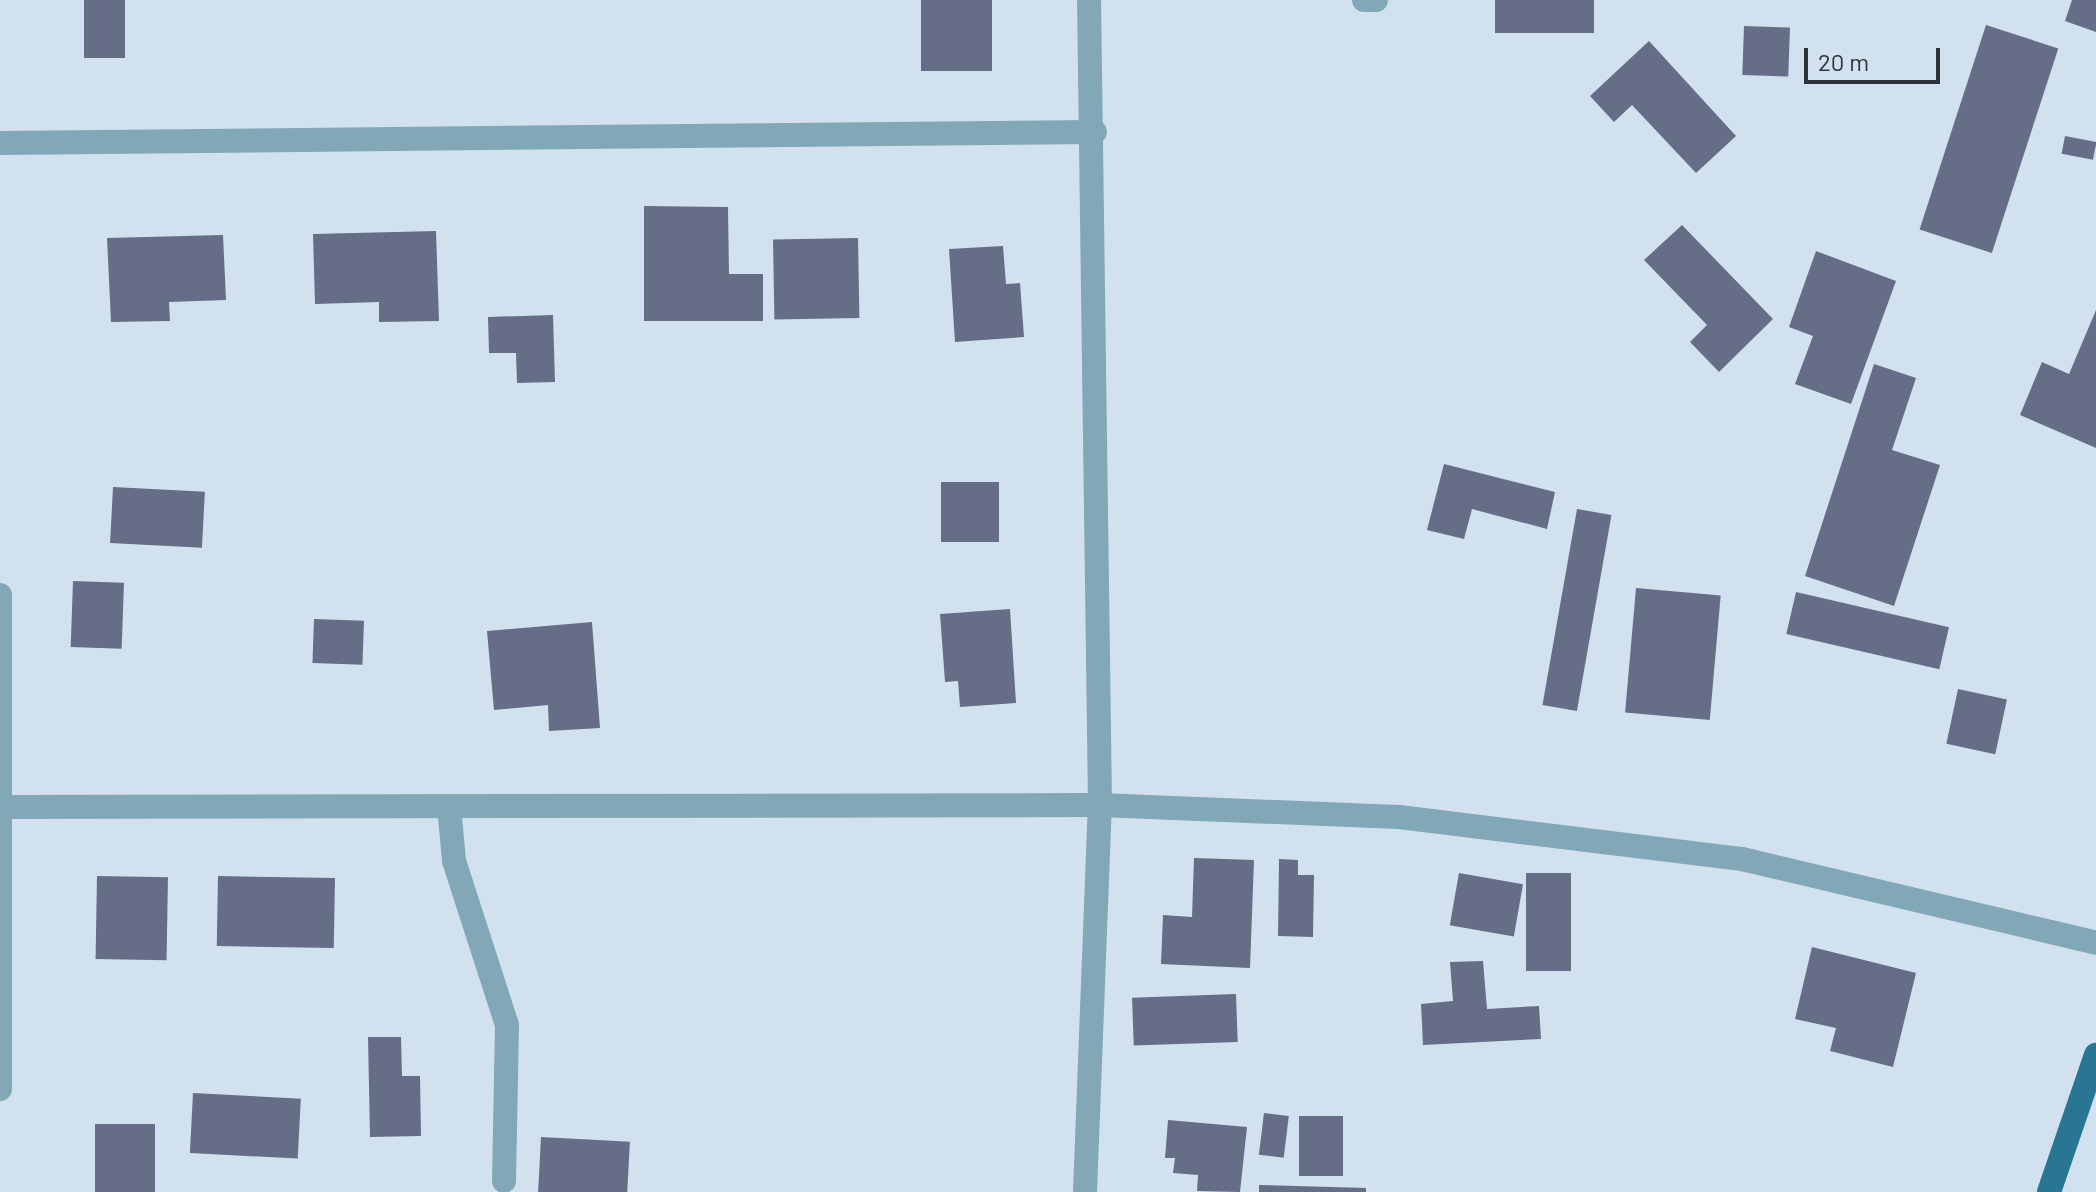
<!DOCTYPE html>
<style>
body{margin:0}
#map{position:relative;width:2096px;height:1192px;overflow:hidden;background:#d2e1f0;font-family:Barlow,sans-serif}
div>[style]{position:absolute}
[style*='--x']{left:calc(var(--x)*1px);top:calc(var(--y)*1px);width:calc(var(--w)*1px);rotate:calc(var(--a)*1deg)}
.building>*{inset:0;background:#666d86;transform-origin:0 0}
.minor>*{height:24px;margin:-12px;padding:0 12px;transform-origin:12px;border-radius:12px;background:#82a7b6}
.major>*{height:24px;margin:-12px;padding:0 12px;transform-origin:12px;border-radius:12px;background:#287691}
span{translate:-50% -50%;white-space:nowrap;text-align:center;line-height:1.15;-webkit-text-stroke:8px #d2e1f0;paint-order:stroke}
.scale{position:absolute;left:1804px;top:48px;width:136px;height:36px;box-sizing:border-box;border:4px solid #2c3237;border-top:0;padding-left:10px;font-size:24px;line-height:28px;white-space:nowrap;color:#2c3237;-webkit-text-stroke:6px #d2e1f0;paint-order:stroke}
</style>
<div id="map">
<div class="building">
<i style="left:84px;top:0;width:41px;height:58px"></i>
<i style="left:921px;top:0;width:71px;height:71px"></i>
<i style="left:1495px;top:0;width:99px;height:33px"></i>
<i style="clip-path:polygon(2072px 0,2096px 0,2096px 32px,2065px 21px)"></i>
<i style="left:1986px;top:25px;width:76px;height:215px;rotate:18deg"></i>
<i style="left:1744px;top:26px;width:46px;height:49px;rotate:2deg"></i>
<i style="clip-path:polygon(1649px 41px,1736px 136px,1696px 173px,1632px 105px,1614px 122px,1590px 96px)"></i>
<i style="left:2065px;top:136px;width:32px;height:18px;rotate:11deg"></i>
<i style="clip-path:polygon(644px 206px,728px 207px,729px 274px,763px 274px,763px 321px,644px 321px)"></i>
<i style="clip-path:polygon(1682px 225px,1773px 319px,1719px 372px,1690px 342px,1707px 325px,1644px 260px)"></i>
<i style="clip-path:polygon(436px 231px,439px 321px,379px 322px,379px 302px,315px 304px,313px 234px)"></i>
<i style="clip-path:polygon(223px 235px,226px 300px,169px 302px,170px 321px,111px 322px,107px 238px)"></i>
<i style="left:858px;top:238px;width:80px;height:85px;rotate:89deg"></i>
<i style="clip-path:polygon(1003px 246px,1006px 284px,1020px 283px,1024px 337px,955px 342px,949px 249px)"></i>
<i style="clip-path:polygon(1816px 251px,1896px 281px,1851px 404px,1795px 384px,1813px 336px,1789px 327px)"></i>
<i style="clip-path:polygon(2096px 310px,2096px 448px,2020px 415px,2042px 362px,2069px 374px)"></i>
<i style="clip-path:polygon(553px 315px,555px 382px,517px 383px,516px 353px,489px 353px,488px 317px)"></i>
<i style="clip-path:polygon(1874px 364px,1916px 378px,1892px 450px,1940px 465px,1894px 606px,1805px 576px)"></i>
<i style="clip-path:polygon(1444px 464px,1555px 492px,1547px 529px,1472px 509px,1464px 539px,1427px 530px)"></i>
<i style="left:941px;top:482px;width:58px;height:60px"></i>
<i style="left:113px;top:487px;width:92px;height:56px;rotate:3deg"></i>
<i style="left:1577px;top:509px;width:35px;height:199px;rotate:10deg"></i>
<i style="left:73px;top:581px;width:51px;height:66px;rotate:2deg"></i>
<i style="left:1636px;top:588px;width:85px;height:125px;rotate:5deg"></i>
<i style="left:1796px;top:592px;width:157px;height:43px;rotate:13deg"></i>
<i style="clip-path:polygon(1010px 609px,1016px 703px,960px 707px,958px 681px,945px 682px,940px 614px)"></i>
<i style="left:314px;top:619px;width:50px;height:44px;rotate:2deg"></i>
<i style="clip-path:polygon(592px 622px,600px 728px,549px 731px,548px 705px,494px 710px,487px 631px)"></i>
<i style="left:1958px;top:689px;width:50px;height:56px;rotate:12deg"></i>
<i style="clip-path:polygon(1194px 858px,1254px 860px,1250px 968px,1161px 964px,1163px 915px,1192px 917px)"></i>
<i style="clip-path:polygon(1279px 859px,1298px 860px,1298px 875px,1314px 875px,1313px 937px,1278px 936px)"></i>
<i style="left:1459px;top:873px;width:65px;height:53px;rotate:10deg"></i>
<i style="left:1526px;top:873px;width:45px;height:98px"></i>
<i style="left:97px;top:876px;width:71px;height:83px;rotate:1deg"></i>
<i style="left:218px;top:876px;width:117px;height:70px;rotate:1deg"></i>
<i style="clip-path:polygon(1812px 947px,1916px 973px,1893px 1067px,1830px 1051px,1836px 1028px,1795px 1019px)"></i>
<i style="clip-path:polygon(1483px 961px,1487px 1009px,1539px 1006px,1541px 1039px,1423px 1045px,1421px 1004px,1453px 1001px,1450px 962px)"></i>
<i style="left:1236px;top:994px;width:48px;height:104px;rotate:88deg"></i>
<i style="clip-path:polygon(368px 1037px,401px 1037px,402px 1076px,420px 1076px,421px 1136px,370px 1137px)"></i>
<i style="left:193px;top:1093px;width:108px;height:60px;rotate:3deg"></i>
<i style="left:1264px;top:1113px;width:25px;height:42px;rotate:7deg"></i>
<i style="left:1299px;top:1116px;width:44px;height:60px"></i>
<i style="clip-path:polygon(1168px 1120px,1247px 1127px,1240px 1192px,1197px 1191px,1198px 1175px,1173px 1173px,1175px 1158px,1165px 1158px)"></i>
<i style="left:95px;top:1124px;width:60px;height:68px"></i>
<i style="left:541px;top:1137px;width:89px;height:55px;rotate:3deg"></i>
<i style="clip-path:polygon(1259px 1185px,1366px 1188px,1366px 1192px,1259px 1192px)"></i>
</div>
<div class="minor">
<i style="--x:1364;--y:0;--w:12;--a:0"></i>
<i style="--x:0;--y:143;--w:1095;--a:-0.58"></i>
<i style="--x:0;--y:595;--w:494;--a:90"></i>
<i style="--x:449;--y:806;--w:55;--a:84.8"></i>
<i style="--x:454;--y:861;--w:172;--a:72.1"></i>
<i style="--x:507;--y:1025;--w:156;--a:91.1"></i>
<i style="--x:0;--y:807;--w:1100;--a:-0.1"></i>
<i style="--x:1100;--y:805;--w:299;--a:2.3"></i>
<i style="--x:1399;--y:817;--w:346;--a:7"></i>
<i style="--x:1742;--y:859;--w:364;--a:13.3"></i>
<i style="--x:1085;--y:1192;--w:387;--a:-87.8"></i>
<i style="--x:1100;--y:805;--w:805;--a:-90.78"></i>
</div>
<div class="major">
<i style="--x:2049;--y:1192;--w:145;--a:-71.1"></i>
</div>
<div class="scale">20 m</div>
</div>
